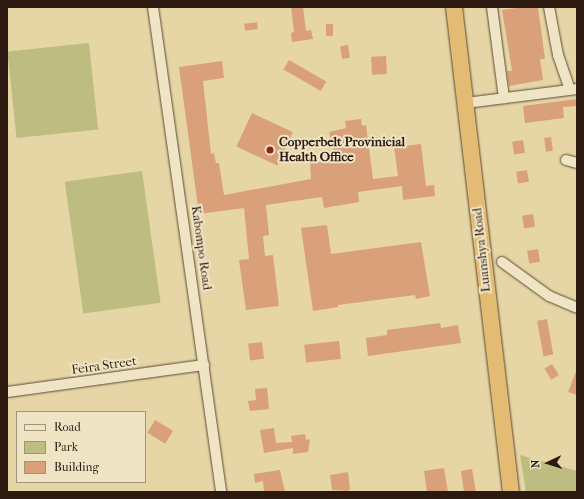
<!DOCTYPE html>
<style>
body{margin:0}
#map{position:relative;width:584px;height:499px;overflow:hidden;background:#e6d6a5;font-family:"IM FELL French Canon",serif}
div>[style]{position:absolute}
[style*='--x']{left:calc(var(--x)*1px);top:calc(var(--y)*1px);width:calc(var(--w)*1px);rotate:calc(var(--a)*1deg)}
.green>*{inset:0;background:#bdbc81;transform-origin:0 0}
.building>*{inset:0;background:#daa07a;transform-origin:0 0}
.roads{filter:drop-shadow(0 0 1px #5a4936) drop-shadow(0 0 1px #5a4936)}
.minor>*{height:10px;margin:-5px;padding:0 5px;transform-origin:5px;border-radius:5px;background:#efe4c4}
.trunk>*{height:16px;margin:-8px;padding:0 8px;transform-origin:8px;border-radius:8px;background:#e3bb72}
.dots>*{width:11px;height:11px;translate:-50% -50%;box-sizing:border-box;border:2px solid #efe4c4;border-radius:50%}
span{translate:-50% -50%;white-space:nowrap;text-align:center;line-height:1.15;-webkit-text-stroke:4px #efe4c4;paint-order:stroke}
.poi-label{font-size:13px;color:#2c1a11;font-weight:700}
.left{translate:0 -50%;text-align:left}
.street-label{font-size:13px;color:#2c1a11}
.frame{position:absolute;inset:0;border:8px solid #2c1a11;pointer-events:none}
.legend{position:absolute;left:16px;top:411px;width:130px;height:72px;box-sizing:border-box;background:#efe4c4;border:1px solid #a1937c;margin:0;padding:5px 7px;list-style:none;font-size:12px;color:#2c1a11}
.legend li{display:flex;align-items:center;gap:8px;height:20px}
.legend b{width:20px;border:1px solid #a1937c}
.north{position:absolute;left:528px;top:443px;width:40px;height:40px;-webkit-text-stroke:3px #efe4c4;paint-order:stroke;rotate:266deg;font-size:11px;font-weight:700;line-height:16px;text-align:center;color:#2c1a11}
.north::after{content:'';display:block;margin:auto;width:14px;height:18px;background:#2c1a11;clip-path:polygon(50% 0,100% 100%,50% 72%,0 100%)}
</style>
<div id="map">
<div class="green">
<i style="left:89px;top:43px;width:87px;height:82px;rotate:84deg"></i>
<i style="left:142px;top:171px;width:133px;height:78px;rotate:82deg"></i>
<i style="clip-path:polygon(520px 455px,577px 471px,577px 492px,526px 492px)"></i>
</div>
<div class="building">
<i style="clip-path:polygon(291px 7px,303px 7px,306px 31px,311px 30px,313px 39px,292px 42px,291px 33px,294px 32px)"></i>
<i style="clip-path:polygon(523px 7px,538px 7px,545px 59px,540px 59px,543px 80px,509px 86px,507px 71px,512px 71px,502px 10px)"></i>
<i style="left:257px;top:22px;width:7px;height:13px;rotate:82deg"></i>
<i style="left:326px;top:24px;width:7px;height:12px"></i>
<i style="left:348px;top:45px;width:13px;height:8px;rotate:81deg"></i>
<i style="left:386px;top:56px;width:18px;height:15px;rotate:87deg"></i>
<i style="left:289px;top:60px;width:43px;height:11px;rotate:30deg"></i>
<i style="clip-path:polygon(222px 61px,224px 78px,203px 81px,211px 154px,214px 153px,216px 163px,219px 163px,224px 195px,311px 179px,310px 163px,336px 160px,329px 132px,346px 128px,345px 121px,361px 119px,362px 126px,366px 125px,373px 179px,398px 176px,394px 147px,421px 144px,426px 186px,434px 185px,435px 196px,403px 200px,402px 186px,358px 192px,359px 202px,324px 208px,322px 197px,266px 205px,269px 235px,263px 236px,265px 256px,273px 255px,279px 306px,246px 310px,239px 260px,249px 259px,244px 208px,199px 214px,179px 67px)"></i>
<i style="clip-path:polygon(577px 99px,577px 106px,563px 107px,564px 118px,525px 123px,523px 106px)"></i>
<i style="left:252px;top:113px;width:45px;height:37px;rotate:25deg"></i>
<i style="left:551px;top:137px;width:14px;height:7px;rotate:82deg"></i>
<i style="left:523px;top:140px;width:13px;height:11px;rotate:81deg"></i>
<i style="left:527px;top:170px;width:12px;height:11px;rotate:81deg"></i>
<i style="left:533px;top:214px;width:13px;height:11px;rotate:81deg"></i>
<i style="clip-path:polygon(327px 225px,331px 254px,421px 242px,430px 296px,416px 299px,415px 295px,338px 305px,338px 307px,313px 311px,301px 228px)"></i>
<i style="left:538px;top:249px;width:13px;height:11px;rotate:81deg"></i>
<i style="left:547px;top:319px;width:36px;height:10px;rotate:80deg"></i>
<i style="clip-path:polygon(440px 323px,441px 328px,458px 325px,461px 343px,368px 356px,366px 338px,387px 335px,387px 330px)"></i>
<i style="left:339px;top:341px;width:18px;height:35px;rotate:84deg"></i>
<i style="left:262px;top:342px;width:17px;height:14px;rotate:83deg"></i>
<i style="left:552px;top:364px;width:13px;height:9px;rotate:58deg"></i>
<i style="clip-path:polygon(577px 369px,577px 395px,568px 392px)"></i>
<i style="clip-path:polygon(267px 388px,269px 409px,250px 411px,248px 401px,256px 400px,255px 389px)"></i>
<i style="left:155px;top:420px;width:21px;height:15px;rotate:31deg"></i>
<i style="clip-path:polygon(274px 428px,276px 443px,292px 442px,291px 436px,305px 434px,306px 440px,310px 439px,308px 452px,293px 454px,293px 448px,264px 453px,260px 430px)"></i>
<i style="clip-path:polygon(444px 468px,448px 492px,427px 492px,424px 471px)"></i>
<i style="clip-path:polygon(472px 469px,476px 492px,464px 492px,461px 471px)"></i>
<i style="clip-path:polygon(280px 470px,285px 492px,264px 492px,263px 481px,255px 483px,254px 474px)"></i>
<i style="clip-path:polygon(348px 472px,350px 489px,348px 491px,332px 490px,330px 475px)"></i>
</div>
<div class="roads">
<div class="minor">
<i style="--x:153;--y:7;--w:490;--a:82"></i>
<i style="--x:492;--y:7;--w:92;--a:82.5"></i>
<i style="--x:549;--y:7;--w:49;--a:79.4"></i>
<i style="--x:558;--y:55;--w:36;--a:71"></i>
<i style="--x:466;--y:103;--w:112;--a:-7.2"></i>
<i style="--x:566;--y:160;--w:11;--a:15"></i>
<i style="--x:502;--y:262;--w:58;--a:35.9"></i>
<i style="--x:549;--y:296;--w:30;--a:23"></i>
<i style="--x:7;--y:392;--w:199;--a:-7.8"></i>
</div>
<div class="trunk">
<i style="--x:454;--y:7;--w:488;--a:83.3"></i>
</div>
</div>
<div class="dots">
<i style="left:270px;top:150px;background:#8f2418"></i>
</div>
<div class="poi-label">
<span class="left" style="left:279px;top:150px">Copperbelt Provinicial<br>Health Office</span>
</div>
<div class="street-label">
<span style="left:201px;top:248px;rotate:82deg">Kabompo Road</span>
<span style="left:482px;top:250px;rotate:-96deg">Luanshya Road</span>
<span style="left:104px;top:366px;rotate:-8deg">Feira Street</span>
</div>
<div class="frame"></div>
<ul class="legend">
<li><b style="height:5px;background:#efe4c4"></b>Road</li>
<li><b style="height:11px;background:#bdbc81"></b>Park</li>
<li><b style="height:11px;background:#daa07a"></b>Building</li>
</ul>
<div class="north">N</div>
</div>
